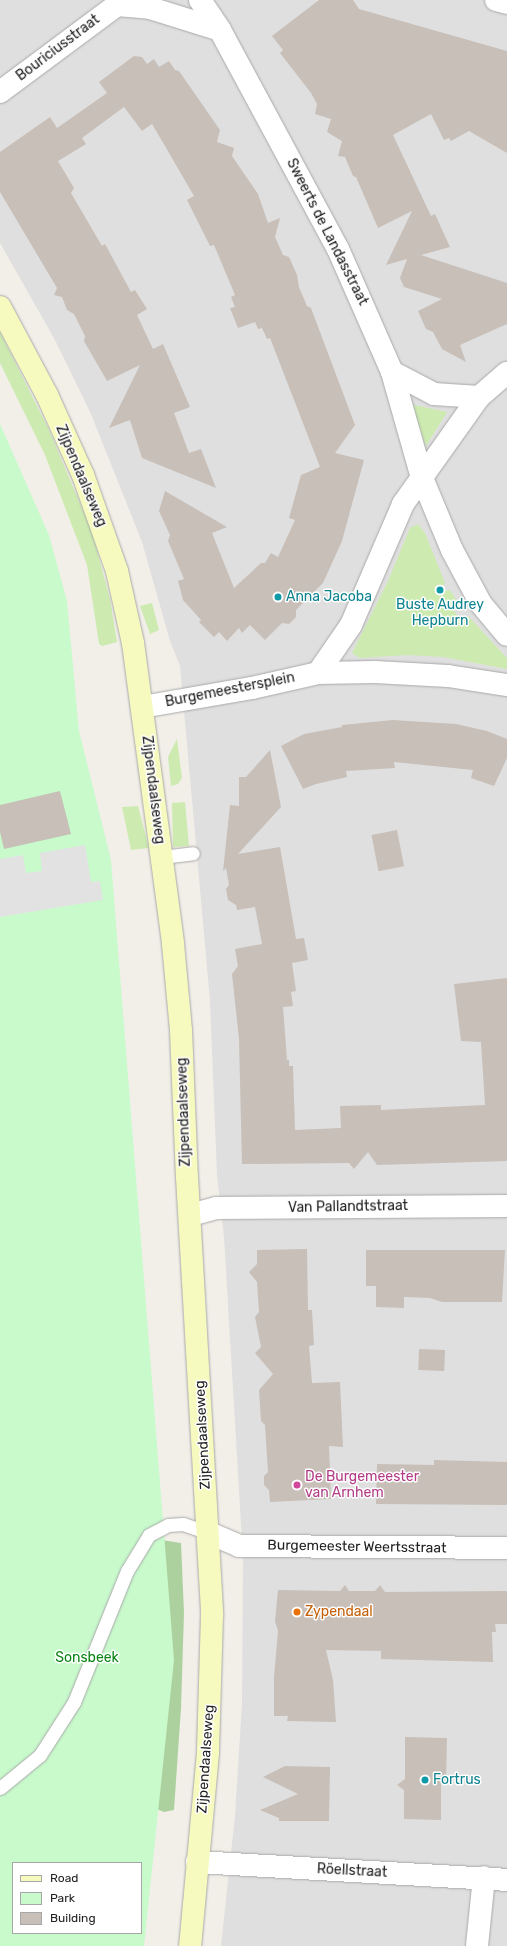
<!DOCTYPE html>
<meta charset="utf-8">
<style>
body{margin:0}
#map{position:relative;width:507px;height:1946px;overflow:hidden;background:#f2efe9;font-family:Rubik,sans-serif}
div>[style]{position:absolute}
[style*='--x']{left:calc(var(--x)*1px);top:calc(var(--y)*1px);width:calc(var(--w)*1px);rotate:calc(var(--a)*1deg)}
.residential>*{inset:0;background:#e0dfdf}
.grass>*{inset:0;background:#cdebb0}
.forest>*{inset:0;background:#add19e}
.park>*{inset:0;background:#c8facc}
.parking>*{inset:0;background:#e2e2e2}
.building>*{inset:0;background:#c7bfb8;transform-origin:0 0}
.roads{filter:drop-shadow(0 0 1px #a9a9a9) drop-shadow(0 0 1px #a9a9a9)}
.service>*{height:13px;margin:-6.5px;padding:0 6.5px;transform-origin:6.5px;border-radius:6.5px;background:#fff}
.minor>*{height:22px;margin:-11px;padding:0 11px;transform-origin:11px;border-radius:11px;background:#fff}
.secondary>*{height:22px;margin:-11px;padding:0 11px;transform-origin:11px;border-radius:11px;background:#f7fabf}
.dots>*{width:11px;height:11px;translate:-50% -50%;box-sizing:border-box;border:2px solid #fff;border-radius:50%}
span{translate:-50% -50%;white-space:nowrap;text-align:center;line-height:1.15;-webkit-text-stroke:3px #fff;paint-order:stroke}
.street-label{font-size:14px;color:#222}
.culture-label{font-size:14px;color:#0d838f}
.left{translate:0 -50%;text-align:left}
.hotel-label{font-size:14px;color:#b23c85}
.food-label{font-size:14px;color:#c56008}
.park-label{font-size:14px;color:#0c8416}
.legend{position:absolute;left:12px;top:1862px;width:130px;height:72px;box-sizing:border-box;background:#fff;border:1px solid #a7a7a7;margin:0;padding:5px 7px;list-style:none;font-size:12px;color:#222}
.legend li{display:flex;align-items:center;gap:8px;height:20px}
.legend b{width:20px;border:1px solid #a7a7a7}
</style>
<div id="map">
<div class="residential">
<i style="clip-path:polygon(0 0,507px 0,507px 1946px,221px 1946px,235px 1816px,242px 1703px,243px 1558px,224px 1237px,217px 1175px,210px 1001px,180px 666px,170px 641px,142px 542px,91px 414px,55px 340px,0 243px)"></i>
</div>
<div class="grass">
<i style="clip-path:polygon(0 332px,49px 430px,92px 532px,110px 599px,117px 642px,102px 646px,99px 644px,87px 565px,45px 455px,0 363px)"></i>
<i style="clip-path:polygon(410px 404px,447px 412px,426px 446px)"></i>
<i style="clip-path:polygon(418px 524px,425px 533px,445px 583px,439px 592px,450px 590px,460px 606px,454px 611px,461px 620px,468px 616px,507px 658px,507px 669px,443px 657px,409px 655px,360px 658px,352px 653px,388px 581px,410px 528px)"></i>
<i style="clip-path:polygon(152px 603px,159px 630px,150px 634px,140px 606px)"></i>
<i style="clip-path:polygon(177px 739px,182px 778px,178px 784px,171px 786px,168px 757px)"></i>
<i style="clip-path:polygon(185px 802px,189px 846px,173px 847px,172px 803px)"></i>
<i style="clip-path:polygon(138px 806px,149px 848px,131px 850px,122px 807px)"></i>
</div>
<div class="forest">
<i style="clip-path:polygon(162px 1540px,181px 1543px,184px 1613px,181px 1708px,174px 1810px,164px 1812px,154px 1808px)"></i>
</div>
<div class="park">
<i style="clip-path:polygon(evenodd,0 424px,49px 535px,67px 601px,79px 731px,111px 860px,174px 1660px,144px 1946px,0 1946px,0 424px,13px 1863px,141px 1863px,141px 1933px,13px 1933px,13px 1863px)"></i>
</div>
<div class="parking">
<i style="clip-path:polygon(85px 845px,91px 882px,100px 881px,103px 900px,0 917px,0 859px,23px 855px,26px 873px,42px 871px,40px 853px)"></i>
</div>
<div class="building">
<i style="clip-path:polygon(319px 0,353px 0,359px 9px,507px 51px,507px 153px,469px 131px,451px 141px,449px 138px,444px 140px,431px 114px,393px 135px,431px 216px,435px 214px,450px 247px,421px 255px,507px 283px,507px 324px,460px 345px,466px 362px,442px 349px,433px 332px,426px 329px,418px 311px,442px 299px,404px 287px,400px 278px,407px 259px,386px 265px,412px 211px,378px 228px,356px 177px,353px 176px,345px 157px,338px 156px,342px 141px,327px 132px,331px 119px,315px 114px,317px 104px,311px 93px,280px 53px,283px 50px,272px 36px)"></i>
<i style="clip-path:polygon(134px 56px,142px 57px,147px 64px,154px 59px,159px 67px,169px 61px,175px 70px,179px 71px,220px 130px,217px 142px,234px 148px,232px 156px,258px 194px,268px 223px,280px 218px,275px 237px,283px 255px,289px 257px,297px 275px,299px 287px,307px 306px,311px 308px,355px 425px,335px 453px,364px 460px,342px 541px,323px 583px,296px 610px,296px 617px,289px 624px,282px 623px,265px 640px,250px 625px,242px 633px,239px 628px,227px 641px,219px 632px,214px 637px,199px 622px,201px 620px,183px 600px,178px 581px,184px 579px,168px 541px,170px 535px,159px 511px,165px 491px,227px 527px,212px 533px,234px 588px,261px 563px,265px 563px,271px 553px,278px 557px,295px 520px,289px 518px,301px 475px,320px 467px,270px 338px,267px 339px,262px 328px,258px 329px,255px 322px,238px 328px,230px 308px,235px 307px,231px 297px,235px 295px,214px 245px,210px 246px,187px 200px,194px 196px,165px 146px,152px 124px,142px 131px,124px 107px,82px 138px,86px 144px,58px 161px,74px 188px,71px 193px,102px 246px,105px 244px,131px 292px,135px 290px,147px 309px,137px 315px,153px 349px,163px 344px,190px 407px,174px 413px,189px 453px,201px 449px,216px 488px,142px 458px,130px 420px,109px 428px,140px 365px,107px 381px,84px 341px,85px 336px,74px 314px,67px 310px,62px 297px,54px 295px,57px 288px,0 192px,0 152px,50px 117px,57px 128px,107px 93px,99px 82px)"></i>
<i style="clip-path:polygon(393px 720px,456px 724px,487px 731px,507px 739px,507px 758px,494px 786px,471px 778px,473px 770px,394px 762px,395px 768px,346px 771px,347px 777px,316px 784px,303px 789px,281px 746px,304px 734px,342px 727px,342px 725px)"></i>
<i style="clip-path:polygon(270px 750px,281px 807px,238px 854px,280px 847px,296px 939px,304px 938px,308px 960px,292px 963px,296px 991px,291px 992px,293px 1006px,283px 1007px,287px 1060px,289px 1060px,289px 1066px,293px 1066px,295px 1130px,341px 1128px,340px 1106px,381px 1105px,381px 1110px,485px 1105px,481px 1042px,461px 1041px,454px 984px,507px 978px,507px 1161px,377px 1165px,368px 1152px,354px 1169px,349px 1163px,242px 1164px,239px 1039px,232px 974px,238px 966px,235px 949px,262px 944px,255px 907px,237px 910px,236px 905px,228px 900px,226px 889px,229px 885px,226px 868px,223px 871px,230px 805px,239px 806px,239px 777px,246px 777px)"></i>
<i style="clip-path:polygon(60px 791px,71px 834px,4px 849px,0 832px,0 805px)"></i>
<i style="left:397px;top:830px;width:37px;height:26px;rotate:79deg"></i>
<i style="clip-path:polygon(307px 1249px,308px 1310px,312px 1310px,314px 1345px,309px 1346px,312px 1383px,340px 1382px,343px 1447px,329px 1446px,331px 1499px,270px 1502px,269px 1490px,264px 1485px,264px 1476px,268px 1472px,265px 1425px,261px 1421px,259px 1390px,273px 1374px,255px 1353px,261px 1347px,255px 1317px,259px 1312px,257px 1282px,249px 1272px,257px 1264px,257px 1250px)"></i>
<i style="clip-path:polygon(366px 1250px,505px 1250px,502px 1302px,442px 1302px,430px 1298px,404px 1297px,404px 1308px,376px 1307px,376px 1286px,366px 1286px)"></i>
<i style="left:419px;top:1349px;width:26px;height:21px;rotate:2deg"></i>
<i style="clip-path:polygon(434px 1460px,507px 1462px,507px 1505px,376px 1504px,377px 1464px,434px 1465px)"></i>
<i style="clip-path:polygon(345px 1585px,349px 1591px,375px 1591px,380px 1585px,385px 1592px,507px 1591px,507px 1624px,495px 1624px,496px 1632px,492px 1632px,493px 1662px,381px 1659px,381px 1651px,326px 1650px,333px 1680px,336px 1722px,287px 1721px,288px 1716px,274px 1716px,274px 1677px,278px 1631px,275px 1621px,278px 1590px,340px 1591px)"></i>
<i style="clip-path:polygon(405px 1737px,447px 1738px,446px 1782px,441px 1782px,441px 1820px,404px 1819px,404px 1790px,397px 1785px,405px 1779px)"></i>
<i style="clip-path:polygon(285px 1766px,330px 1767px,329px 1821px,279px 1821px,279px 1818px,260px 1810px,298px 1794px,263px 1777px)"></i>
</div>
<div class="roads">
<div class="service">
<i style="--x:162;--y:857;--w:31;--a:-7"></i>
<i style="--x:0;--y:1788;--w:52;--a:-39.5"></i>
<i style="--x:40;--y:1755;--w:63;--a:-57.3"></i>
<i style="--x:74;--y:1702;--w:141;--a:-68"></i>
<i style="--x:127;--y:1571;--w:42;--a:-58.6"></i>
<i style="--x:149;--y:1535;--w:21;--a:-28"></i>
<i style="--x:168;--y:1525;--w:15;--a:-4"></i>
<i style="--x:183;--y:1524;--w:28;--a:19"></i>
</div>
<div class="minor">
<i style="--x:200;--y:0;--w:36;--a:56"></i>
<i style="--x:220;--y:30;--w:249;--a:61.7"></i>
<i style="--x:338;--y:249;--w:134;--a:66.3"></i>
<i style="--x:392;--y:372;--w:110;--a:74.2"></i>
<i style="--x:422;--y:478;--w:78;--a:67.4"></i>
<i style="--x:452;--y:550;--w:61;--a:61.8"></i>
<i style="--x:481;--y:604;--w:40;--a:50"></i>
<i style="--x:496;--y:0;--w:11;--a:15"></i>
<i style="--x:117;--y:5;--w:33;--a:5"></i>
<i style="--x:150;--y:8;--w:73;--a:17.4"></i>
<i style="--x:0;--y:92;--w:146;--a:-36.6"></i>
<i style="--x:117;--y:5;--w:5;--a:-68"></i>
<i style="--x:392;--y:372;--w:47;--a:27.6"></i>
<i style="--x:434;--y:394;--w:45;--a:3.8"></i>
<i style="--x:318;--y:673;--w:58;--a:-55.5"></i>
<i style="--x:351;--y:625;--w:132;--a:-66.7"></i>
<i style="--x:403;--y:504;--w:131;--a:-54.6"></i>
<i style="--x:479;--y:397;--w:37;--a:-41"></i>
<i style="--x:142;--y:707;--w:112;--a:-9.8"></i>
<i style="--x:252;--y:688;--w:68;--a:-12.8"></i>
<i style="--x:318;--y:673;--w:57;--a:-1"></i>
<i style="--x:375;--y:672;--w:73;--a:3.1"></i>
<i style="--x:448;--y:676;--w:60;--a:8.7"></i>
<i style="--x:190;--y:1215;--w:27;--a:-15"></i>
<i style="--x:216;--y:1208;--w:291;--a:-0.4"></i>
<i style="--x:209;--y:1533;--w:33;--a:23"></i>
<i style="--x:239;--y:1546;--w:268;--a:0.4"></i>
<i style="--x:197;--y:1862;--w:311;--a:3.3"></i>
<i style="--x:477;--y:1946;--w:69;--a:-84.2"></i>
</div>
<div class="secondary">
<i style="--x:0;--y:307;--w:100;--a:61.9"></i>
<i style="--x:47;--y:395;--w:88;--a:65.8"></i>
<i style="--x:83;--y:475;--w:102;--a:70.5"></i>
<i style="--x:117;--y:571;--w:74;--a:77.5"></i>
<i style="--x:133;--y:643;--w:304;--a:82.4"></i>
<i style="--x:173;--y:944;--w:86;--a:84.7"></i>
<i style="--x:181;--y:1030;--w:147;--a:87.7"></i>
<i style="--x:187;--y:1177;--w:439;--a:86.7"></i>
<i style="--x:212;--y:1615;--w:138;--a:91.7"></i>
<i style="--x:208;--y:1753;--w:194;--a:95.3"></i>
</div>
</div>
<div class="dots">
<i style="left:440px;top:590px;background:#0f9aa8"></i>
<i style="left:278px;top:597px;background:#0f9aa8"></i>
<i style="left:297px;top:1485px;background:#d1479c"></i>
<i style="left:297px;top:1612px;background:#e8710a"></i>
<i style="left:425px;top:1780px;background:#0f9aa8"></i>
</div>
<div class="street-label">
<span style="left:58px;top:48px;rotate:-37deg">Bouriciusstraat</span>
<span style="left:327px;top:232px;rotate:63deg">Sweerts de Landasstraat</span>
<span style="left:81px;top:476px;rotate:67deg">Zijpendaalseweg</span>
<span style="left:230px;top:690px;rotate:-11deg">Burgemeestersplein</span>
<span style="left:153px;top:790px;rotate:83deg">Zijpendaalseweg</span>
<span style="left:184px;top:1112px;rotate:-92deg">Zijpendaalseweg</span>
<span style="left:348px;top:1207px;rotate:-1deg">Van Pallandtstraat</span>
<span style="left:203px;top:1435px;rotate:-93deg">Zijpendaalseweg</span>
<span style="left:357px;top:1547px;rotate:1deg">Burgemeester Weertsstraat</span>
<span style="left:206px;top:1759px;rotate:-86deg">Zijpendaalseweg</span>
<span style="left:352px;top:1871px;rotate:3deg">Röellstraat</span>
</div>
<div class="culture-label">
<span class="left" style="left:286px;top:597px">Anna Jacoba</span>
<span style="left:440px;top:613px">Buste Audrey<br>Hepburn</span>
<span class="left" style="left:433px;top:1780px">Fortrus</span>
</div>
<div class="hotel-label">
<span class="left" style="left:305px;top:1485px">De Burgemeester<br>van Arnhem</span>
</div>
<div class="food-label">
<span class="left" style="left:305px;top:1612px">Zypendaal</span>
</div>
<div class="park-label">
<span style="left:87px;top:1658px">Sonsbeek</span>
</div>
<ul class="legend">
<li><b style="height:5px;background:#f7fabf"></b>Road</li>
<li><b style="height:11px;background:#c8facc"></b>Park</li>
<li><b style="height:11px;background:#c7bfb8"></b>Building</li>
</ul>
</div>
